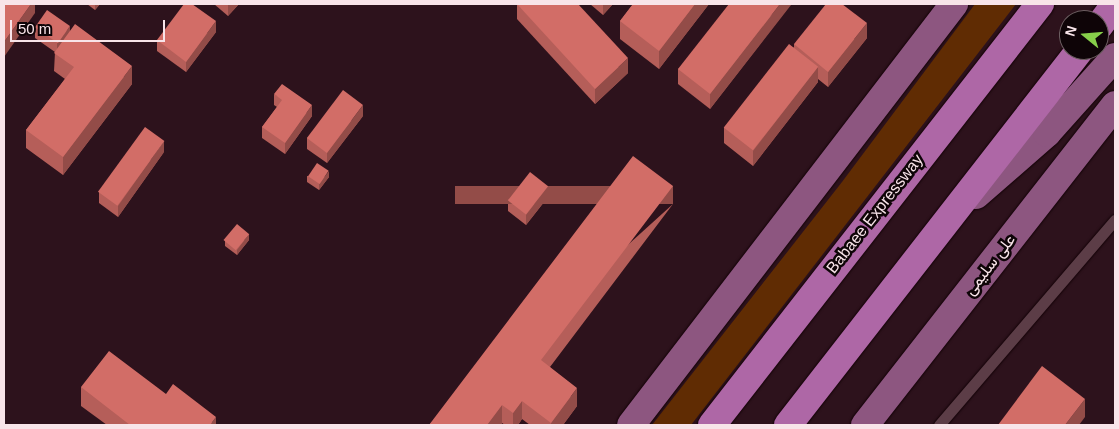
<!DOCTYPE html>
<meta charset="utf-8">
<style>
body{margin:0}
#map{position:relative;width:1119px;height:429px;overflow:hidden;background:#2d121c;font-family:Arial,Vazirmatn,sans-serif}
div>[style]{position:absolute}
[style*='--x']{left:calc(var(--x)*1px);top:calc(var(--y)*1px);width:calc(var(--w)*1px);rotate:calc(var(--a)*1deg)}
.green>*{inset:0;background:#602c03}
.roads{filter:drop-shadow(0 0 1px #130107) drop-shadow(0 0 1px #130107)}
.lane>*{height:11px;margin:-5.5px;padding:0 5.5px;transform-origin:5.5px;border-radius:5.5px;background:#5c3d47}
.primary>*{height:28px;margin:-14px;padding:0 14px;transform-origin:14px;border-radius:14px;background:#8d5680}
.highway>*{height:28px;margin:-14px;padding:0 14px;transform-origin:14px;border-radius:14px;background:#ae67a6}
.wall>*{inset:0;background:#b55e59}
.shaded-wall>*{inset:0;background:#934c48;transform-origin:0 0}
.building>*{inset:0;background:#d26d67;transform-origin:0 0}
span{translate:-50% -50%;white-space:nowrap;text-align:center;line-height:1.15;-webkit-text-stroke:5px #0e0407;paint-order:stroke}
.street-label{font-size:16px;color:#f8e4e9}
.frame{position:absolute;inset:0;border:5px solid #f8e4e9;pointer-events:none}
.north{position:absolute;left:1059px;top:10px;width:50px;height:50px;box-sizing:border-box;background:#0e0407;border:1px solid #6c5e61;border-radius:50%;rotate:287deg;font-size:14px;font-weight:700;line-height:20px;text-align:center;color:#f8e4e9}
.north::after{content:'';display:block;margin:auto;width:18px;height:22px;background:#87cf4a;clip-path:polygon(50% 0,100% 100%,50% 72%,0 100%)}
.scale{position:absolute;left:10px;top:20px;width:155px;height:22px;box-sizing:border-box;border:2px solid #f8e4e9;border-top:0;padding-left:6px;font-size:15px;line-height:18px;white-space:nowrap;color:#f8e4e9;-webkit-text-stroke:4px #0e0407;paint-order:stroke}
</style>
<div id="map">
<div class="green">
<i style="clip-path:polygon(975px 4px,1016px 4px,691px 425px,652px 425px,842px 182px)"></i>
</div>
<div class="roads">
<div class="lane">
<i style="--x:939;--y:425;--w:270;--a:-49.4"></i>
</div>
<div class="primary">
<i style="--x:976;--y:195;--w:94;--a:-41.1"></i>
<i style="--x:1047;--y:133;--w:102;--a:-48.2"></i>
<i style="--x:631;--y:425;--w:531;--a:-52.5"></i>
<i style="--x:865;--y:425;--w:406;--a:-52"></i>
</div>
<div class="highway">
<i style="--x:1099;--y:26;--w:26;--a:-53"></i>
<i style="--x:712;--y:425;--w:534;--a:-52.08"></i>
<i style="--x:788;--y:425;--w:475;--a:-52.1"></i>
</div>
</div>
<div class="wall">
<i style="clip-path:polygon(87px 4px,100px 4px,95px 10px)"></i>
<i style="clip-path:polygon(214px 4px,239px 4px,228px 16px)"></i>
<i style="clip-path:polygon(517px 4px,628px 73px,595px 104px,517px 19px)"></i>
<i style="clip-path:polygon(590px 4px,613px 4px,603px 15px)"></i>
<i style="clip-path:polygon(633px 4px,709px 4px,659px 69px,620px 39px,620px 21px)"></i>
<i style="clip-path:polygon(791px 4px,710px 109px,678px 84px,678px 69px)"></i>
<i style="clip-path:polygon(35px 27px,70px 31px,132px 84px,63px 175px,26px 148px,26px 130px,65px 79px,54px 71px,55px 52px,35px 38px)"></i>
<i style="clip-path:polygon(216px 32px,186px 72px,157px 51px,157px 40px)"></i>
<i style="clip-path:polygon(867px 38px,828px 87px,818px 79px,818px 82px,753px 166px,724px 143px,724px 128px,794px 47px,794px 44px)"></i>
<i style="clip-path:polygon(274px 94px,312px 116px,285px 154px,262px 138px,262px 127px,277px 107px,274px 105px)"></i>
<i style="clip-path:polygon(363px 116px,327px 163px,307px 149px,307px 138px)"></i>
<i style="clip-path:polygon(164px 152px,118px 217px,99px 203px,99px 192px)"></i>
<i style="clip-path:polygon(307px 176px,329px 177px,319px 190px,307px 182px)"></i>
<i style="clip-path:polygon(548px 197px,526px 225px,508px 211px,508px 201px)"></i>
<i style="clip-path:polygon(673px 204px,550px 367px,577px 406px,563px 425px,530px 425px,522px 419px,518px 425px,505px 425px,502px 423px,501px 425px,429px 425px)"></i>
<i style="clip-path:polygon(249px 240px,237px 255px,225px 246px,225px 241px)"></i>
<i style="clip-path:polygon(81px 387px,166px 394px,216px 425px,107px 425px,81px 406px)"></i>
</div>
<div class="shaded-wall">
<i style="clip-path:polygon(31px 4px,35px 4px,35px 13px,4px 57px,4px 42px)"></i>
<i style="clip-path:polygon(95px 4px,100px 4px,95px 10px)"></i>
<i style="clip-path:polygon(228px 4px,239px 4px,228px 16px)"></i>
<i style="clip-path:polygon(603px 4px,613px 4px,603px 15px)"></i>
<i style="clip-path:polygon(695px 4px,709px 4px,659px 69px,659px 51px)"></i>
<i style="clip-path:polygon(780px 4px,791px 4px,791px 5px,710px 109px,710px 94px)"></i>
<i style="clip-path:polygon(216px 21px,216px 32px,186px 72px,186px 62px)"></i>
<i style="clip-path:polygon(867px 23px,867px 38px,828px 87px,828px 72px)"></i>
<i style="clip-path:polygon(70px 26px,70px 37px,57px 54px,57px 43px)"></i>
<i style="clip-path:polygon(628px 58px,628px 73px,595px 104px,595px 89px)"></i>
<i style="clip-path:polygon(132px 66px,132px 84px,63px 175px,63px 157px)"></i>
<i style="clip-path:polygon(818px 67px,818px 82px,753px 166px,753px 151px)"></i>
<i style="clip-path:polygon(312px 105px,312px 116px,285px 154px,285px 143px)"></i>
<i style="clip-path:polygon(363px 105px,363px 116px,327px 163px,327px 153px)"></i>
<i style="clip-path:polygon(164px 141px,164px 152px,118px 217px,118px 206px)"></i>
<i style="clip-path:polygon(329px 171px,329px 177px,319px 190px,319px 184px)"></i>
<i style="clip-path:polygon(548px 186px,548px 197px,526px 225px,526px 215px)"></i>
<i style="left:673px;top:186px;width:18px;height:218px;rotate:90deg"></i>
<i style="clip-path:polygon(249px 234px,249px 240px,237px 255px,237px 250px)"></i>
<i style="clip-path:polygon(577px 388px,577px 406px,563px 425px,551px 425px,551px 423px)"></i>
<i style="clip-path:polygon(1085px 399px,1085px 417px,1079px 425px,1065px 425px)"></i>
<i style="clip-path:polygon(522px 401px,522px 419px,518px 425px,513px 425px,513px 413px)"></i>
<i style="clip-path:polygon(502px 405px,502px 423px,501px 425px,487px 425px)"></i>
<i style="clip-path:polygon(216px 417px,216px 425px,210px 425px)"></i>
</div>
<div class="building">
<i style="clip-path:polygon(4px 4px,31px 4px,4px 42px)"></i>
<i style="clip-path:polygon(184px 4px,192px 4px,216px 21px,186px 62px,157px 40px)"></i>
<i style="clip-path:polygon(517px 4px,578px 4px,628px 58px,595px 89px)"></i>
<i style="clip-path:polygon(633px 4px,695px 4px,659px 51px,620px 21px)"></i>
<i style="clip-path:polygon(729px 4px,780px 4px,710px 94px,678px 69px)"></i>
<i style="clip-path:polygon(826px 4px,842px 4px,867px 23px,828px 72px,794px 44px)"></i>
<i style="left:47px;top:10px;width:28px;height:21px;rotate:35deg"></i>
<i style="clip-path:polygon(75px 24px,132px 66px,63px 157px,26px 130px,74px 67px,54px 53px)"></i>
<i style="left:789px;top:44px;width:37px;height:106px;rotate:38deg"></i>
<i style="clip-path:polygon(282px 84px,312px 105px,285px 143px,262px 127px,282px 100px,274px 94px)"></i>
<i style="left:343px;top:90px;width:25px;height:60px;rotate:37deg"></i>
<i style="left:145px;top:127px;width:24px;height:80px;rotate:36deg"></i>
<i style="clip-path:polygon(633px 156px,673px 186px,541px 360px,577px 388px,551px 423px,522px 401px,513px 413px,502px 405px,487px 425px,429px 425px)"></i>
<i style="left:317px;top:163px;width:14px;height:16px;rotate:34deg"></i>
<i style="left:530px;top:172px;width:23px;height:36px;rotate:38deg"></i>
<i style="left:237px;top:224px;width:16px;height:21px;rotate:40deg"></i>
<i style="clip-path:polygon(109px 351px,166px 394px,173px 384px,216px 417px,210px 425px,130px 425px,81px 387px)"></i>
<i style="clip-path:polygon(1042px 366px,1085px 399px,1065px 425px,998px 425px)"></i>
</div>
<div class="street-label">
<span style="left:875px;top:214px;rotate:-52deg">Babaee Expressway</span>
<span style="left:990px;top:265px;rotate:-52deg">علی سلیمی</span>
</div>
<div class="frame"></div>
<div class="north">N</div>
<div class="scale">50 m</div>
</div>
